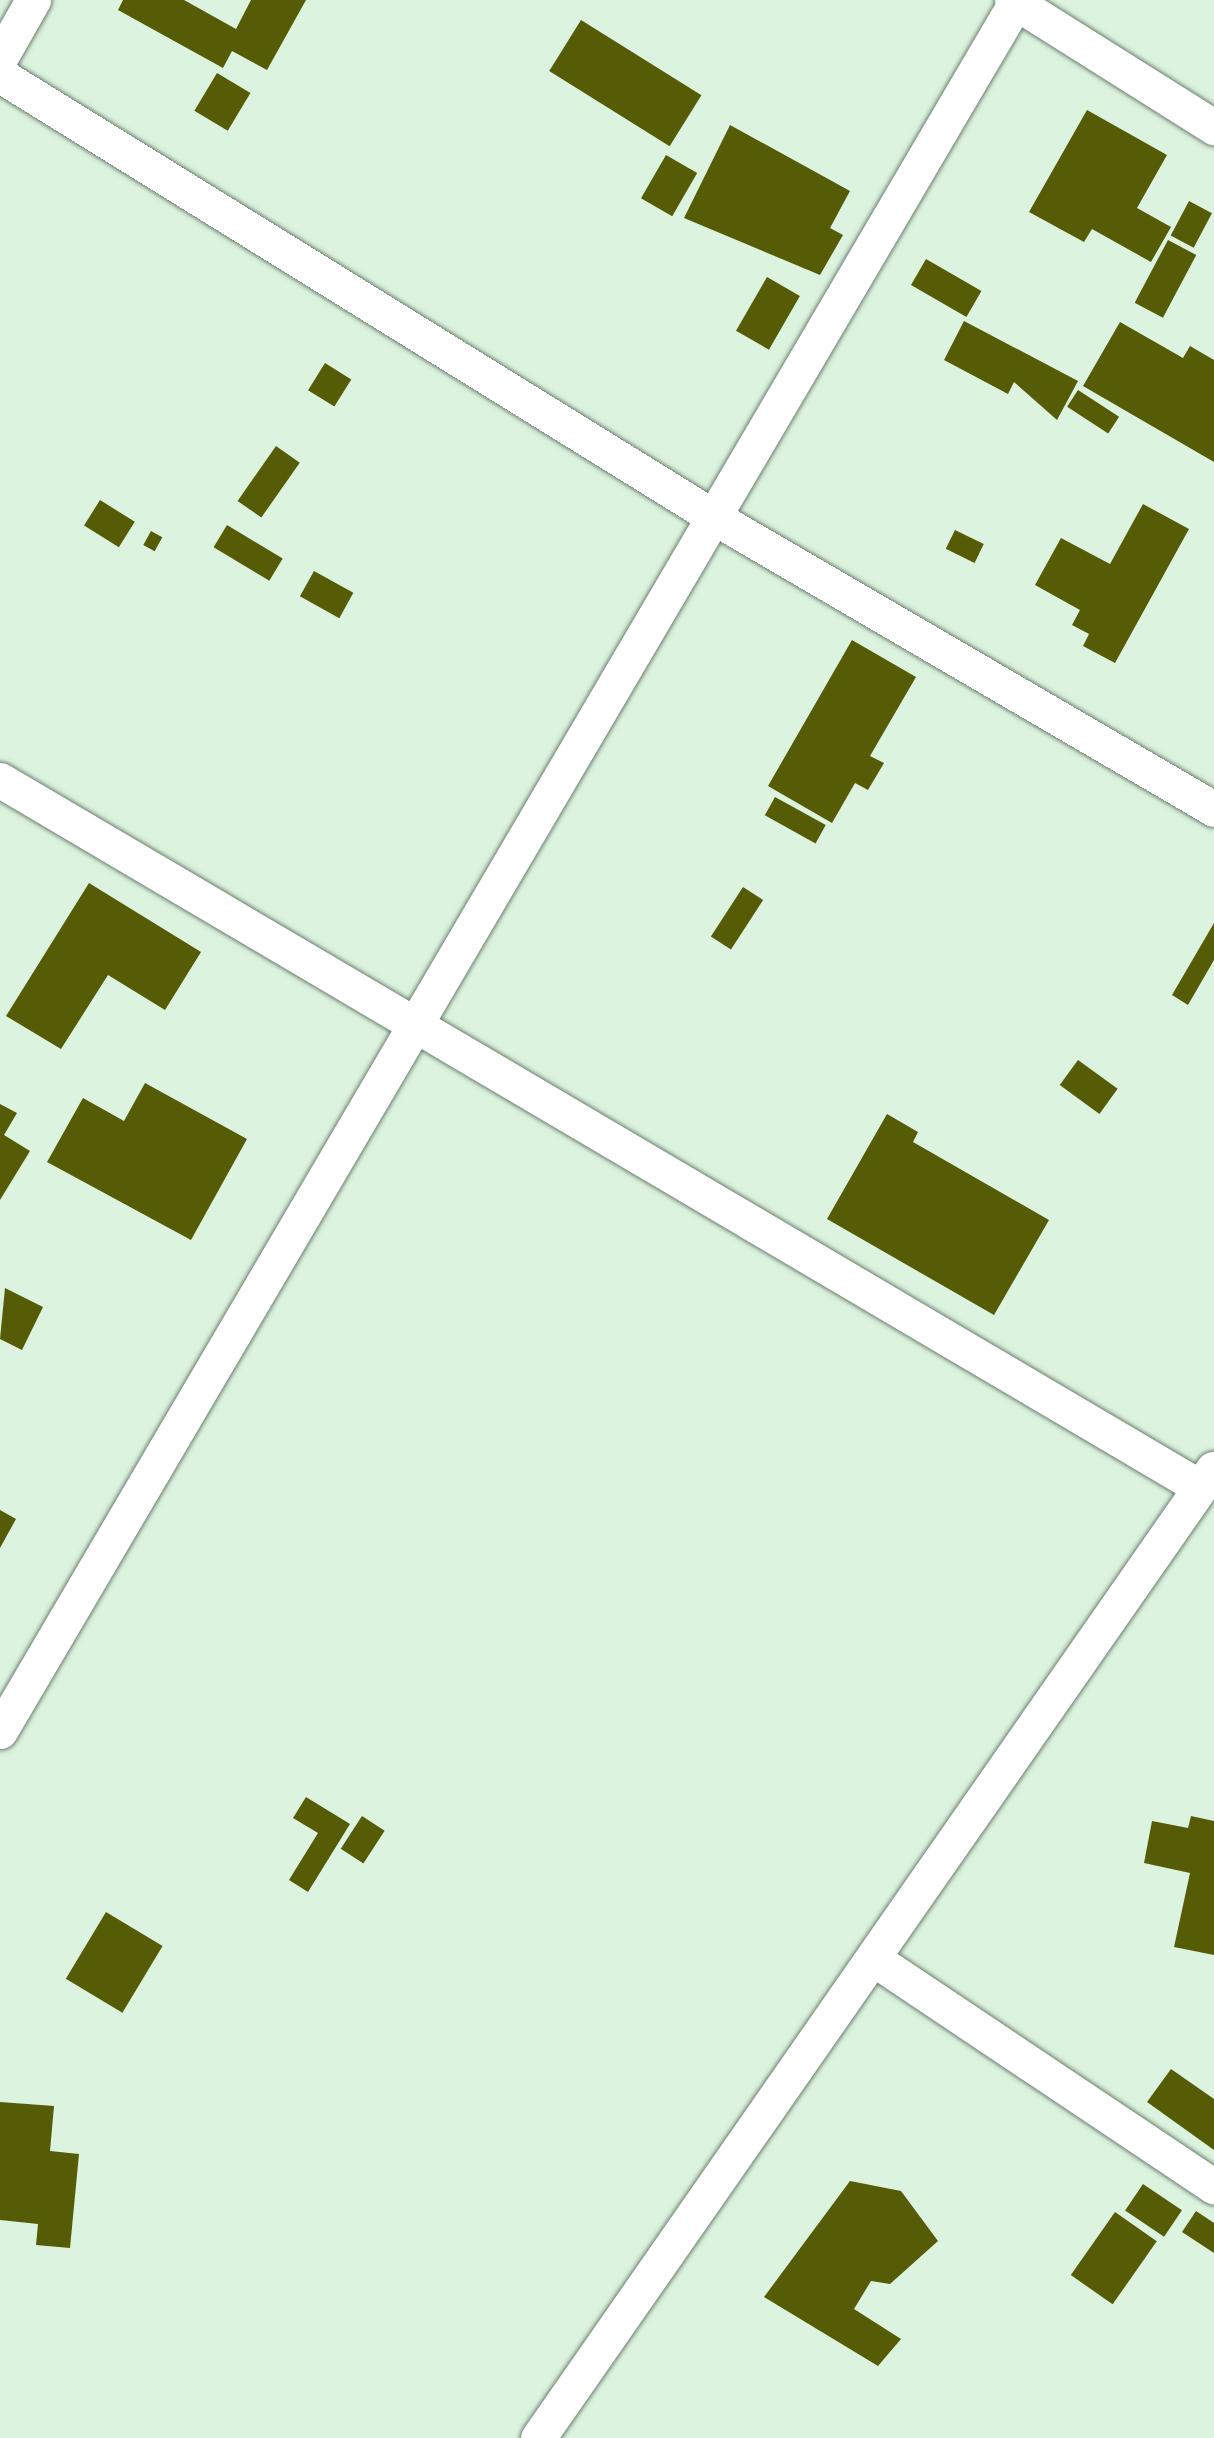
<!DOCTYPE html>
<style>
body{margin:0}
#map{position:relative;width:1214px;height:2438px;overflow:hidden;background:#dcf3df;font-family:"IBM Plex Sans",sans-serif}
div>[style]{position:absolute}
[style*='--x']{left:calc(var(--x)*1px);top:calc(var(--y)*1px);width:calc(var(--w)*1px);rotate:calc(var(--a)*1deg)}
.building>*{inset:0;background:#565c06;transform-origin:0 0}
.roads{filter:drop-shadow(0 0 2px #6a7f6d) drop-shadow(0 0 2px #6a7f6d)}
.minor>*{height:35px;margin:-17.5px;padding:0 17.5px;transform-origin:17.5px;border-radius:17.5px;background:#fff}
span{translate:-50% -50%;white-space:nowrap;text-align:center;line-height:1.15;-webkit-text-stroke:10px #f0fef1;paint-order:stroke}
</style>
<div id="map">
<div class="building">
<i style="clip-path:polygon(123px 0,184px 0,236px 29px,251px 0,306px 0,267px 70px,232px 51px,223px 68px,118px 10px)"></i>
<i style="left:581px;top:20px;width:142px;height:60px;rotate:32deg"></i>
<i style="left:217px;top:73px;width:39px;height:44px;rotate:31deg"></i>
<i style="clip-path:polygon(1087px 110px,1167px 155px,1137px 208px,1171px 227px,1151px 262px,1092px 229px,1084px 242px,1029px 212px)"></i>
<i style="clip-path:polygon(730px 125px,850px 191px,830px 228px,843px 235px,820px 275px,684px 218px)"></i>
<i style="left:666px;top:155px;width:36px;height:50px;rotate:30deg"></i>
<i style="left:1189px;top:201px;width:26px;height:39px;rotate:28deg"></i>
<i style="left:1168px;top:240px;width:32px;height:71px;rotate:28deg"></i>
<i style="left:926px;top:259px;width:64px;height:30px;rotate:30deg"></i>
<i style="left:767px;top:277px;width:38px;height:62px;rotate:30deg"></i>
<i style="clip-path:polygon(964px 321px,1078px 381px,1057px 420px,1014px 382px,1008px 394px,944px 360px)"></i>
<i style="clip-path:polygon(1120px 322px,1183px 358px,1190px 346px,1214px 360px,1214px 462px,1083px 386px)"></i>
<i style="left:325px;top:363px;width:31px;height:32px;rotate:32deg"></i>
<i style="left:1078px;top:390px;width:49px;height:20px;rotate:33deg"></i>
<i style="left:276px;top:446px;width:29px;height:67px;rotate:35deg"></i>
<i style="left:100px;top:500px;width:41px;height:30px;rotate:32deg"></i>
<i style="clip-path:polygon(1143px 504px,1189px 529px,1115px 663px,1083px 646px,1089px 634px,1072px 625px,1080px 610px,1035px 585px,1061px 538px,1110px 564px)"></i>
<i style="left:227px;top:525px;width:65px;height:26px;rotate:31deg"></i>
<i style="left:955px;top:530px;width:32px;height:21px;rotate:26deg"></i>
<i style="left:151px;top:531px;width:13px;height:16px;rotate:29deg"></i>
<i style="left:314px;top:571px;width:45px;height:29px;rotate:29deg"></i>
<i style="clip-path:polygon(852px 640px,916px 677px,870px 756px,884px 763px,868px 790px,855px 783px,832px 823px,768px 786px)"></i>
<i style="left:775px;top:797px;width:58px;height:21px;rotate:29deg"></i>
<i style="clip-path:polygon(89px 883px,201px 952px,165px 1010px,108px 975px,61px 1049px,6px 1016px)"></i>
<i style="left:743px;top:887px;width:24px;height:59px;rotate:33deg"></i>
<i style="clip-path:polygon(1214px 923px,1214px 960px,1188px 1005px,1172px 995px)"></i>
<i style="left:1078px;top:1060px;width:49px;height:31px;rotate:36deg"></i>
<i style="clip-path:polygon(145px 1083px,247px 1139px,191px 1240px,47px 1162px,83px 1098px,124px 1121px)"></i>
<i style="clip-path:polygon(0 1104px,17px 1113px,4px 1135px,30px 1151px,0 1200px)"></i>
<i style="clip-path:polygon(887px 1114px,918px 1132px,913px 1142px,1049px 1220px,994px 1315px,827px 1219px)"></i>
<i style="clip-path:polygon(5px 1288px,43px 1307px,22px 1350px,0 1339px)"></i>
<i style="clip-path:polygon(0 1510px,16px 1519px,0 1548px)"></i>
<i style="clip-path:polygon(306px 1797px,350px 1824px,308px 1892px,289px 1880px,318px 1833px,293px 1818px)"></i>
<i style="left:362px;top:1816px;width:27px;height:39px;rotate:33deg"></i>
<i style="clip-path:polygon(1191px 1816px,1214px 1821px,1214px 1955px,1174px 1947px,1190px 1873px,1144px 1863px,1152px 1821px,1188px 1828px)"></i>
<i style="left:106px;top:1912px;width:66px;height:78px;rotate:31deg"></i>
<i style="clip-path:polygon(1171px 2069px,1214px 2099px,1214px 2150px,1147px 2102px)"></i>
<i style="clip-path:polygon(0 2102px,54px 2106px,50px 2151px,79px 2154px,70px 2248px,36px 2245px,38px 2224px,0 2220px)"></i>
<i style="clip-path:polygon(850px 2181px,901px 2191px,938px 2241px,890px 2284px,871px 2281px,854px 2309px,901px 2339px,878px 2366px,764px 2297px)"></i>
<i style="left:1143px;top:2184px;width:47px;height:32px;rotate:34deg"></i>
<i style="clip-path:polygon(1196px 2211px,1214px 2223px,1214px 2253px,1182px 2232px)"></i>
<i style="left:1115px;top:2212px;width:51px;height:77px;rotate:35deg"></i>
</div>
<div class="roads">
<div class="minor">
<i style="--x:1012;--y:0;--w:239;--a:32.2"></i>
<i style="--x:0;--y:58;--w:67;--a:-60.4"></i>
<i style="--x:0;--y:75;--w:838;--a:31.77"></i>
<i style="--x:712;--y:516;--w:581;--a:30.27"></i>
<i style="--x:0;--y:780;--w:1393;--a:30.51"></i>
<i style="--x:0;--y:1731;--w:2008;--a:-59.56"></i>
<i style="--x:874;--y:1959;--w:409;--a:33.8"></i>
<i style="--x:538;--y:2438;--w:1181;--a:-55.14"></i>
</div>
</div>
</div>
